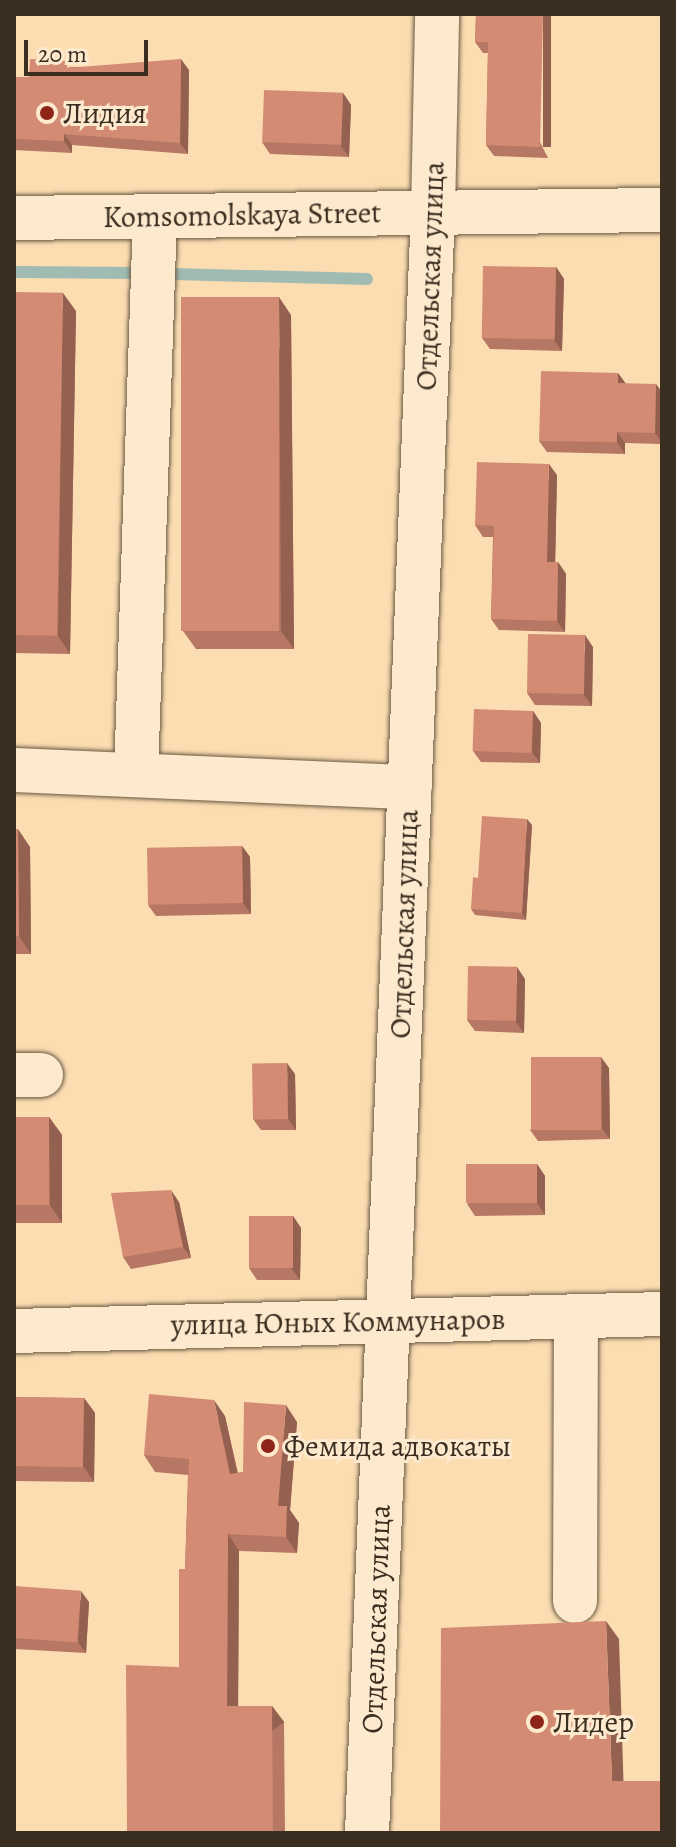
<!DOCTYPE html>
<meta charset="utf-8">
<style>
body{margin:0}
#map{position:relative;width:676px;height:1847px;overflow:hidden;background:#fcddb2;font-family:Alegreya,serif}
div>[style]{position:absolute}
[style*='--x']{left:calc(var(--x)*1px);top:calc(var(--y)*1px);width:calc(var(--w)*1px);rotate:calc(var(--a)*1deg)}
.stream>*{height:12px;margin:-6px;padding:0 6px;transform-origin:6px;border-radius:6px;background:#a0bbb2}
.roads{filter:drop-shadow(0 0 2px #6a5a44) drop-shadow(0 0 2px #6a5a44)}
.minor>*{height:44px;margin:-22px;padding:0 22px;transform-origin:22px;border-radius:22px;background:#fde9cd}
.wall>*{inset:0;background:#b67864}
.shaded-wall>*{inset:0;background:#946151;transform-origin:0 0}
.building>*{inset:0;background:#d48b74;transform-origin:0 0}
.dots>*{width:22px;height:22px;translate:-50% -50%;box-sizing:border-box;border:4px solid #fde9cd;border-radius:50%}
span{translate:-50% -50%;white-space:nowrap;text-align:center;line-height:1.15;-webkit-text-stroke:6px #fde9cd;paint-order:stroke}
.poi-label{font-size:30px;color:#3a2e20}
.left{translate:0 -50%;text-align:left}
.street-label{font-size:30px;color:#3a2e20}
.frame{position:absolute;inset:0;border:16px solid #3a2e20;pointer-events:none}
.scale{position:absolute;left:24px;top:40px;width:124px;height:36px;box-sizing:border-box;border:4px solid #3a2e20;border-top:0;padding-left:10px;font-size:24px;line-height:28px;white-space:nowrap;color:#3a2e20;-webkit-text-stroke:6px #fde9cd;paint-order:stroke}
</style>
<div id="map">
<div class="stream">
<i style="--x:14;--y:272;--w:124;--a:0.5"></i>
<i style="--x:173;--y:274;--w:194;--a:1.5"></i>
</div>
<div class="roads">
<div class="minor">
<i style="--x:14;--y:218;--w:648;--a:-0.71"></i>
<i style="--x:14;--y:770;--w:396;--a:2.5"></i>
<i style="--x:136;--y:775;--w:558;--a:-88.05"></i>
<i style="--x:14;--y:1075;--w:27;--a:0"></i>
<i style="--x:14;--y:1331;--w:648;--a:-1.5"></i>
<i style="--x:575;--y:1601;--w:285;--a:-89.8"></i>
<i style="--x:367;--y:1833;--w:1622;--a:-87.67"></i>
<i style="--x:433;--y:212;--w:198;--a:-88.8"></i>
</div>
</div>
<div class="wall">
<i style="clip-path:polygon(476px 14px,548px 158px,494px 156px,486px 145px,488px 53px,483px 53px,475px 42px)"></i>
<i style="clip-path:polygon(71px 67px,189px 70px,188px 154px,72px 145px,72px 153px,14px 150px,14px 77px,29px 77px)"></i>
<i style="clip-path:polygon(343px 93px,351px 105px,349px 157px,270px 154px,262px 142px)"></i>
<i style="clip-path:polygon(556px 267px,564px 279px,562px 351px,490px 349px,482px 338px)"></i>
<i style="clip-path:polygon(14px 292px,76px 311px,70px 654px,14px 653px)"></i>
<i style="clip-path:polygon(291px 315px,294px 649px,196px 649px,183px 631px)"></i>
<i style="clip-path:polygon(618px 373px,626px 384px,662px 392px,662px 444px,625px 443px,625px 454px,547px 452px,539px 441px)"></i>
<i style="clip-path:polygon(557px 475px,555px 562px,558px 562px,566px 574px,565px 632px,499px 630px,491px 619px,493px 537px,483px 537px,475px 525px)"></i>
<i style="clip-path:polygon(593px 647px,592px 706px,535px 705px,527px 693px)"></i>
<i style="clip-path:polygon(533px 711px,541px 723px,540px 763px,481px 762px,473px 751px)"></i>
<i style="clip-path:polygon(532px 825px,526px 920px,475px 915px,471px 909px,478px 878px)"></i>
<i style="clip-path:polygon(14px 829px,30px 847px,31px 954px,14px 954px)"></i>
<i style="clip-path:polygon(242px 846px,250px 857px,251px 914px,156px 916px,148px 905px)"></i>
<i style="clip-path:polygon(525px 979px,524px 1033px,475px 1031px,467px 1020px)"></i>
<i style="clip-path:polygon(609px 1068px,610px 1139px,538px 1141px,530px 1130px)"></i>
<i style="clip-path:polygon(295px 1074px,296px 1130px,261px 1130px,253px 1119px)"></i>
<i style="clip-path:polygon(14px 1117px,49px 1117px,62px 1135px,62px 1223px,14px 1223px)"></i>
<i style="clip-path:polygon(537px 1164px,545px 1176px,545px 1215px,475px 1216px,467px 1204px)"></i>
<i style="clip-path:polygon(179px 1202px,191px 1258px,131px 1269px,123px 1257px)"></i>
<i style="clip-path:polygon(293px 1216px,301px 1228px,300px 1280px,257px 1280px,249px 1268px)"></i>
<i style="clip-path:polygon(14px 1397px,84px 1398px,95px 1413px,94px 1482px,14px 1481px)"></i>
<i style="clip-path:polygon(225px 1416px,238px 1473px,243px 1472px,297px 1422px,290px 1510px,299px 1523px,297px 1553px,239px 1551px,238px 1706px,272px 1706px,284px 1722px,285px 1833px,127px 1833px,179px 1667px,185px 1569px,188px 1475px,155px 1472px,144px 1455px)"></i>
<i style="clip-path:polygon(14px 1586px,89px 1602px,86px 1653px,14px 1649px)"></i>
</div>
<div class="shaded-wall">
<i style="left:543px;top:14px;width:8px;height:133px"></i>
<i style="clip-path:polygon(181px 59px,189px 70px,188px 154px,180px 143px)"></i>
<i style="clip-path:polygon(343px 93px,351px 105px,349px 157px,341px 146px)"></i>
<i style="clip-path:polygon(64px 134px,72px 145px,72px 153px,64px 141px)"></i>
<i style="clip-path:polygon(556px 267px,564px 279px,562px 351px,554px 340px)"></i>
<i style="clip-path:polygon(63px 293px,76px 311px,70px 654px,58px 636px)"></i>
<i style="clip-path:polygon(279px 297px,291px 315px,294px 649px,281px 631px)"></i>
<i style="clip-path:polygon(618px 373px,626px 384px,618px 383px)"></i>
<i style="clip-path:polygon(656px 384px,662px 392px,662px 442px,655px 433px)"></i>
<i style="clip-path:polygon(617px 432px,625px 443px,625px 454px,617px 442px)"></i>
<i style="clip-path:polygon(549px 464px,557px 475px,555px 574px,547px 562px)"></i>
<i style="clip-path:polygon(558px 562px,566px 574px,565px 632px,557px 621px)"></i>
<i style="clip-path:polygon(585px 635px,593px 647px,592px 706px,584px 695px)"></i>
<i style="clip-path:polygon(533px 711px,541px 723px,540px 763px,532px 752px)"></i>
<i style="clip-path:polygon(527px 819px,532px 825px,526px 920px,522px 913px)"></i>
<i style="clip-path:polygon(18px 829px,30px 847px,31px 954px,19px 936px)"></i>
<i style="clip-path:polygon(242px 846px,250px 857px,251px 914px,243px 903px)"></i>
<i style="clip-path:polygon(517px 967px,525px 979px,524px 1033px,516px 1022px)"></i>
<i style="clip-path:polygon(601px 1057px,609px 1068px,610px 1139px,602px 1128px)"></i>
<i style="clip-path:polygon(287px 1063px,295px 1074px,296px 1130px,288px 1119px)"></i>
<i style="clip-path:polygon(49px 1117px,62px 1135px,62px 1223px,50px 1205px)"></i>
<i style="clip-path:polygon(537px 1164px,545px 1176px,545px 1215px,537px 1203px)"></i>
<i style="clip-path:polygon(171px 1190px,179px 1202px,191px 1258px,183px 1247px)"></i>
<i style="clip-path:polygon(293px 1216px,301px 1228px,300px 1280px,292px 1269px)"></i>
<i style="clip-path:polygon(84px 1398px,95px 1413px,94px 1482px,83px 1466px)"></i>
<i style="clip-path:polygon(214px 1400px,225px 1416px,241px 1490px,230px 1474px)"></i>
<i style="clip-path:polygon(286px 1405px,297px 1422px,290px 1510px,299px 1523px,297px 1553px,286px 1537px,278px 1506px)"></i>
<i style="clip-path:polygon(228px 1534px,239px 1551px,238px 1722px,227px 1706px)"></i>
<i style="clip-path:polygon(81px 1591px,89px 1602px,86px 1653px,78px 1642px)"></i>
<i style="clip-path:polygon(606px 1621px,619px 1639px,624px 1799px,612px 1781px)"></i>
<i style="left:272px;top:1706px;width:20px;height:127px;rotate:53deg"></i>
</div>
<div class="building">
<i style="clip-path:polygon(476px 14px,543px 14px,540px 147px,486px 145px,488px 42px,475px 42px)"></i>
<i style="clip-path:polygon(30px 59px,67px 61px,67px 68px,181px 59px,180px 143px,64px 134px,64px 141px,14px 139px,14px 77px,29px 77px)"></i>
<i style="left:264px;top:90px;width:79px;height:52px;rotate:2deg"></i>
<i style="left:483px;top:266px;width:73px;height:72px;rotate:1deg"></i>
<i style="left:14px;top:292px;width:49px;height:343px;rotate:1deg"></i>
<i style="left:279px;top:297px;width:334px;height:98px;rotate:90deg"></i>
<i style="clip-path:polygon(541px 371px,618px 373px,618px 383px,656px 384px,655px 433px,617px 432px,617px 442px,539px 441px)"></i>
<i style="clip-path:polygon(477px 462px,549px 464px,547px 562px,558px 562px,557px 621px,491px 619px,494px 526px,475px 525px)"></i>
<i style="left:528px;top:634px;width:57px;height:59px;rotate:1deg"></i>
<i style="left:474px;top:709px;width:59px;height:42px;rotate:2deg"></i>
<i style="clip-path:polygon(482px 816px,527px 819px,522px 913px,471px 909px,473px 877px,478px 878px)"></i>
<i style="clip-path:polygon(14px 829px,18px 829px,19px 936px,14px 936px)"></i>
<i style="left:242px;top:846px;width:57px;height:95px;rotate:89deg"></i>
<i style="left:468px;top:966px;width:49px;height:54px;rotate:1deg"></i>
<i style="left:531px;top:1057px;width:70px;height:73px"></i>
<i style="left:287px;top:1063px;width:56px;height:35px;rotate:89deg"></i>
<i style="left:14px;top:1117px;width:35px;height:88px"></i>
<i style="left:537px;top:1164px;width:39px;height:71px;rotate:90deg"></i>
<i style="clip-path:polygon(171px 1190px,183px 1247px,123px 1257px,111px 1193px)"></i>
<i style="left:249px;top:1216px;width:44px;height:52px"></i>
<i style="clip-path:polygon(149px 1394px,214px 1400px,230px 1474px,243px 1472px,244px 1402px,286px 1405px,278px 1506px,287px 1506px,286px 1537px,228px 1534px,227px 1706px,272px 1706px,273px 1833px,127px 1833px,126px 1665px,179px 1667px,179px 1569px,185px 1569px,189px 1459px,144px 1455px)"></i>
<i style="left:14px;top:1397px;width:70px;height:69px;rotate:1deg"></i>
<i style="left:14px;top:1586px;width:67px;height:52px;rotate:4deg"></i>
<i style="clip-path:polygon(606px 1621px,612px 1781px,662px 1781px,662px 1833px,440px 1833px,441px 1628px)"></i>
</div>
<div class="dots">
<i style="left:47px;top:113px;background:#8f2418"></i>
<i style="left:268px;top:1446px;background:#8f2418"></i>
<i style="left:537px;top:1722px;background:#8f2418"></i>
</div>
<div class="poi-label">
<span class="left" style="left:63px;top:113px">Лидия</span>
<span class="left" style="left:284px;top:1446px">Фемида адвокаты</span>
<span class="left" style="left:553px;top:1722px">Лидер</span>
</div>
<div class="street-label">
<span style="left:242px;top:215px;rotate:-1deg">Komsomolskaya Street</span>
<span style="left:430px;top:276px;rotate:-88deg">Отдельская улица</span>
<span style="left:404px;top:924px;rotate:-88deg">Отдельская улица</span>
<span style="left:338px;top:1322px;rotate:-1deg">улица Юных Коммунаров</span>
<span style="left:376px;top:1619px;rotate:-88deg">Отдельская улица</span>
</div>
<div class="frame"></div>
<div class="scale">20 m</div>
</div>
